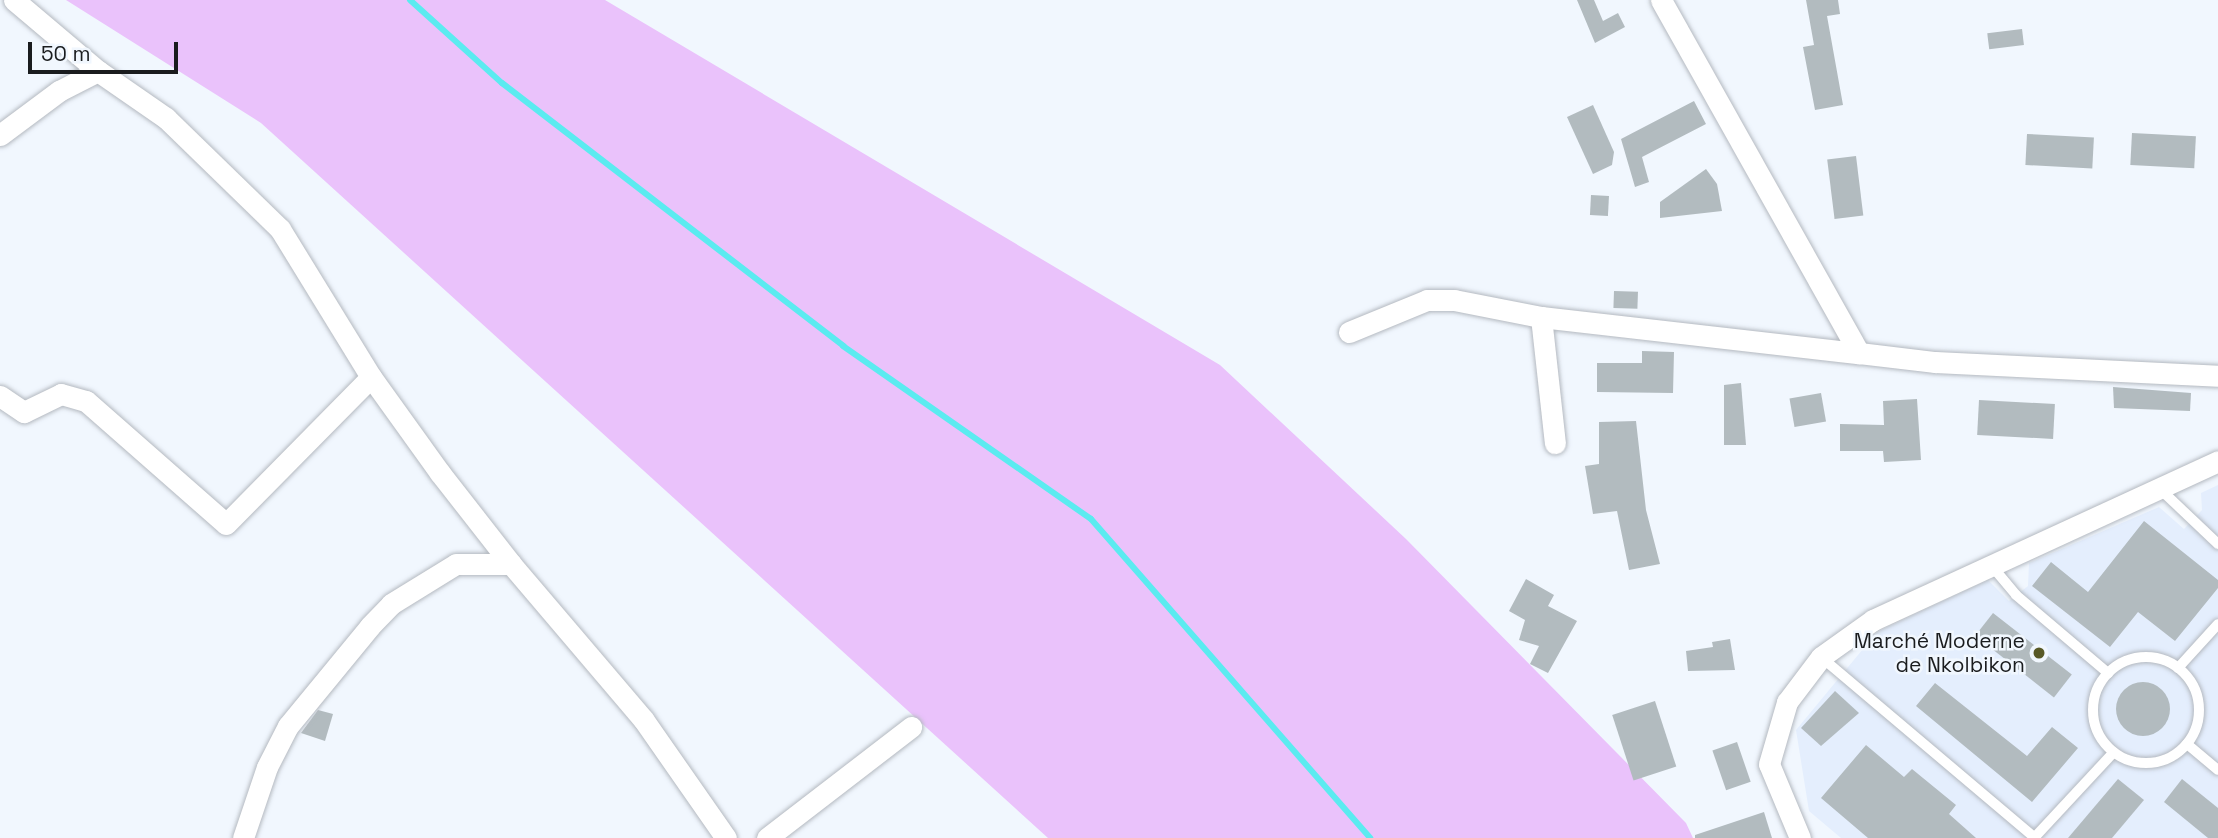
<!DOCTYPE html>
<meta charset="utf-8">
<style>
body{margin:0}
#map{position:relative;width:2218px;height:838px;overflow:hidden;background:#f1f7fe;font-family:"Space Grotesk",sans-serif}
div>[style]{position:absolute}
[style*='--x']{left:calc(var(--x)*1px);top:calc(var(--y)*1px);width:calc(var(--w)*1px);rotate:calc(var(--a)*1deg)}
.built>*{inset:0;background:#e4eefd}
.green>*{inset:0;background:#eac2fb}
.stream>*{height:6px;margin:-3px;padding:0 3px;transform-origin:3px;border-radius:3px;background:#5bebf0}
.building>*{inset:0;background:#b2bbbf;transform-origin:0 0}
.round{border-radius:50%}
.roads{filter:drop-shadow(0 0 2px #b4b9c0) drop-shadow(0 0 2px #b4b9c0)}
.lane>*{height:10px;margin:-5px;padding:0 5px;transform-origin:5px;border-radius:5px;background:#fff}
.lane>.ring{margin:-5px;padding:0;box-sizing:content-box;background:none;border:10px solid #fff;border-radius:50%}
.street>*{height:21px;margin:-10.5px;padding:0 10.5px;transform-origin:10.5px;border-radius:10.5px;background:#fff}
.dots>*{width:19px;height:19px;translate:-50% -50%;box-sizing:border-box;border:4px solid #f1f7fe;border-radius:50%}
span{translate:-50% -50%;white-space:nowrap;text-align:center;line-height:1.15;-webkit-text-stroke:5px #f1f7fe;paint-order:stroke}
.poi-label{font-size:21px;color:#1a1c1e}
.right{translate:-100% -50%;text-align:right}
.scale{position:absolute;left:28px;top:42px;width:150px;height:32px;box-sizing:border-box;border:4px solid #1a1c1e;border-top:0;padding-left:9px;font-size:21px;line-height:24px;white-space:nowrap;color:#1a1c1e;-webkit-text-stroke:5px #f1f7fe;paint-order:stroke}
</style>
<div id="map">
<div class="built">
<i style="clip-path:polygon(2218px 485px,2218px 838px,1841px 838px,1809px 811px,1796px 730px,1877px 632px,1988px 580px,2009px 601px,2028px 586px,2029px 563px,2159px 507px,2184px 529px,2202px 510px,2201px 493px)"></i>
</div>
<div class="green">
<i style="clip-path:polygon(66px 0,605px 0,1220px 365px,1406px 539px,1686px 823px,1693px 838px,1048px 838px,261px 123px)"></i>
</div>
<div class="stream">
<i style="--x:410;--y:0;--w:124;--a:42.1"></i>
<i style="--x:502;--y:83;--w:431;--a:37.6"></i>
<i style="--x:843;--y:346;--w:302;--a:34.9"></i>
<i style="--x:1091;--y:519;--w:424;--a:48.8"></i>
</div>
<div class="building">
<i style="clip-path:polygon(1577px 0,1594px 0,1603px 21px,1618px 13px,1625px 27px,1595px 43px)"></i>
<i style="clip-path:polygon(1806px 0,1838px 0,1840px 14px,1827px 16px,1843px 105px,1815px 110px,1803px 47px,1814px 45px)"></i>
<i style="left:2022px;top:29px;width:16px;height:35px;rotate:83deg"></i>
<i style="clip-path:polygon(1694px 101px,1706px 124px,1642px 157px,1649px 182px,1635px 187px,1621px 139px)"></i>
<i style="clip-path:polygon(1593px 105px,1614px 152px,1612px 165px,1593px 174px,1567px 117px)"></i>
<i style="left:2132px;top:133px;width:64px;height:32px;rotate:3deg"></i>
<i style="left:2027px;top:134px;width:67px;height:31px;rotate:3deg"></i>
<i style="left:1856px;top:156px;width:60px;height:29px;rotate:83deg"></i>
<i style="clip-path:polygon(1706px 169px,1717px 184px,1722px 211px,1660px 218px,1660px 202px)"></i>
<i style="left:1591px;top:195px;width:18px;height:20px;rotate:3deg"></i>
<i style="left:1614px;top:291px;width:24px;height:17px;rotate:2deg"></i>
<i style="clip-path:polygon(1642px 351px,1674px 352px,1673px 393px,1597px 392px,1597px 363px,1642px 363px)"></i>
<i style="clip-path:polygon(1741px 383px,1746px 445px,1724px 445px,1724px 385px)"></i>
<i style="clip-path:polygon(2113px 387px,2191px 393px,2190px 411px,2114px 408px)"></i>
<i style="left:1821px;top:393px;width:29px;height:32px;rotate:80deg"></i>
<i style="clip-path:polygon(1917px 399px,1921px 460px,1884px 462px,1883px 451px,1840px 451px,1840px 424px,1884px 425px,1883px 401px)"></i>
<i style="left:1979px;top:400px;width:76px;height:35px;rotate:3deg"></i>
<i style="clip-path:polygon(1636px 421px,1646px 510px,1660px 564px,1629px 570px,1617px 511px,1593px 514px,1585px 466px,1599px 464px,1599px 422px)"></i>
<i style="clip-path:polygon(2144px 521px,2218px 580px,2218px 588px,2175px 641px,2138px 612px,2110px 647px,2032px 586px,2051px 562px,2088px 592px)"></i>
<i style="clip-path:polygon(1526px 579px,1554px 595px,1548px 606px,1577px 621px,1548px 673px,1530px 664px,1539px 646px,1519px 640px,1525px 620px,1509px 611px)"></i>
<i style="left:1993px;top:613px;width:100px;height:29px;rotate:38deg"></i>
<i style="clip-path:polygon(1730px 639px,1735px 670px,1688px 671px,1686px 651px,1713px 647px,1712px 642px)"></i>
<i class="round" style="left:2116px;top:682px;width:54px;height:54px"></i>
<i style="clip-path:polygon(1935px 683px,2027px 756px,2052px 727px,2078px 748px,2032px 802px,1916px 706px)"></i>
<i style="clip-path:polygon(1835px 691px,1859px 713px,1821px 746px,1801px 728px)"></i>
<i style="left:1655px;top:701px;width:69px;height:45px;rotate:72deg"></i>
<i style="clip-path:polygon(318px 710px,333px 714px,325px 741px,301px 733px)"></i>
<i style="left:1737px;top:742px;width:42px;height:26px;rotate:71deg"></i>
<i style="clip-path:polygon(1866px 745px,1904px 777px,1912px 769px,1956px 805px,1949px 814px,1976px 838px,1868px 838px,1821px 798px)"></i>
<i style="clip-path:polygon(2118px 779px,2144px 800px,2112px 838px,2068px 838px)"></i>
<i style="clip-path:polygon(2182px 779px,2218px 808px,2218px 838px,2208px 838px,2164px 802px)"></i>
<i style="clip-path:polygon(1764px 812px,1772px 838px,1695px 838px,1695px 835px)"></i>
</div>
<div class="roads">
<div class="lane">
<i style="--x:2158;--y:487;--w:83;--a:43.5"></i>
<i style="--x:1991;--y:565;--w:39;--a:50"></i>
<i style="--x:2016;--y:595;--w:121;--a:40.3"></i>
<i style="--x:1821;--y:657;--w:280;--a:40.2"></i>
<i class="ring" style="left:2093px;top:657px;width:96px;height:96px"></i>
<i style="--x:2178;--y:668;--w:59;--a:-47.7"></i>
<i style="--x:2187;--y:744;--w:40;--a:40"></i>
<i style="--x:2034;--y:838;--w:117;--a:-47.1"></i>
</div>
<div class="street">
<i style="--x:14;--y:0;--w:110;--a:40.2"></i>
<i style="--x:98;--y:71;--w:83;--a:34.7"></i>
<i style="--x:166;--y:118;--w:159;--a:44.2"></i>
<i style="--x:280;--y:229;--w:174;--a:58.4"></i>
<i style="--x:371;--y:377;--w:118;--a:54.3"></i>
<i style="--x:440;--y:473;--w:115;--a:52"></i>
<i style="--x:511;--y:564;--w:204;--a:49.6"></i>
<i style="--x:643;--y:719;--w:145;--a:55.1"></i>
<i style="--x:1661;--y:0;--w:405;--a:60.7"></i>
<i style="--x:1859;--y:353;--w:77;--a:6.8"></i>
<i style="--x:1935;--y:362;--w:283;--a:2.8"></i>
<i style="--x:0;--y:135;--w:74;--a:-36.7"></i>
<i style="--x:59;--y:91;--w:44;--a:-27.1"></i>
<i style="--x:1541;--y:317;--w:127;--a:83.7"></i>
<i style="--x:1349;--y:332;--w:84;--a:-22.3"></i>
<i style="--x:1427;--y:300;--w:27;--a:0"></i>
<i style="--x:1454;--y:300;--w:89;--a:11.1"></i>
<i style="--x:1541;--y:317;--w:320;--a:6.5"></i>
<i style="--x:0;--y:396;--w:29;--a:34"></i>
<i style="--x:24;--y:412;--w:41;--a:-25.9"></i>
<i style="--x:61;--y:394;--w:26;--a:16"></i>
<i style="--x:86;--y:401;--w:186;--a:41.3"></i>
<i style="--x:226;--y:524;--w:206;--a:-45.4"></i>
<i style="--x:243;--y:838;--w:75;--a:-71.3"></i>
<i style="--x:267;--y:767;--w:46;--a:-62.9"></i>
<i style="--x:288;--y:726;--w:129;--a:-50.6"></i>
<i style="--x:370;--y:626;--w:30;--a:-46"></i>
<i style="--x:391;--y:604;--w:76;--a:-31.6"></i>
<i style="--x:456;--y:564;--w:55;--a:0"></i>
<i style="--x:767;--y:838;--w:182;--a:-37.6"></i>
<i style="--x:1800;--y:838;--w:80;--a:-112.7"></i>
<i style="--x:1769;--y:764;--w:65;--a:-73.8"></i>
<i style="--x:1787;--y:702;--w:56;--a:-52.9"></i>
<i style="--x:1821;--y:657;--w:64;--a:-35.4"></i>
<i style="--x:1873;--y:620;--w:380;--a:-24.7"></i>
</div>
</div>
<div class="dots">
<i style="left:2039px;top:653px;background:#585926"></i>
</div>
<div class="poi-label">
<span class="right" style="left:2025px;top:653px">Marché Moderne<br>de Nkolbikon</span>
</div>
<div class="scale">50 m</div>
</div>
